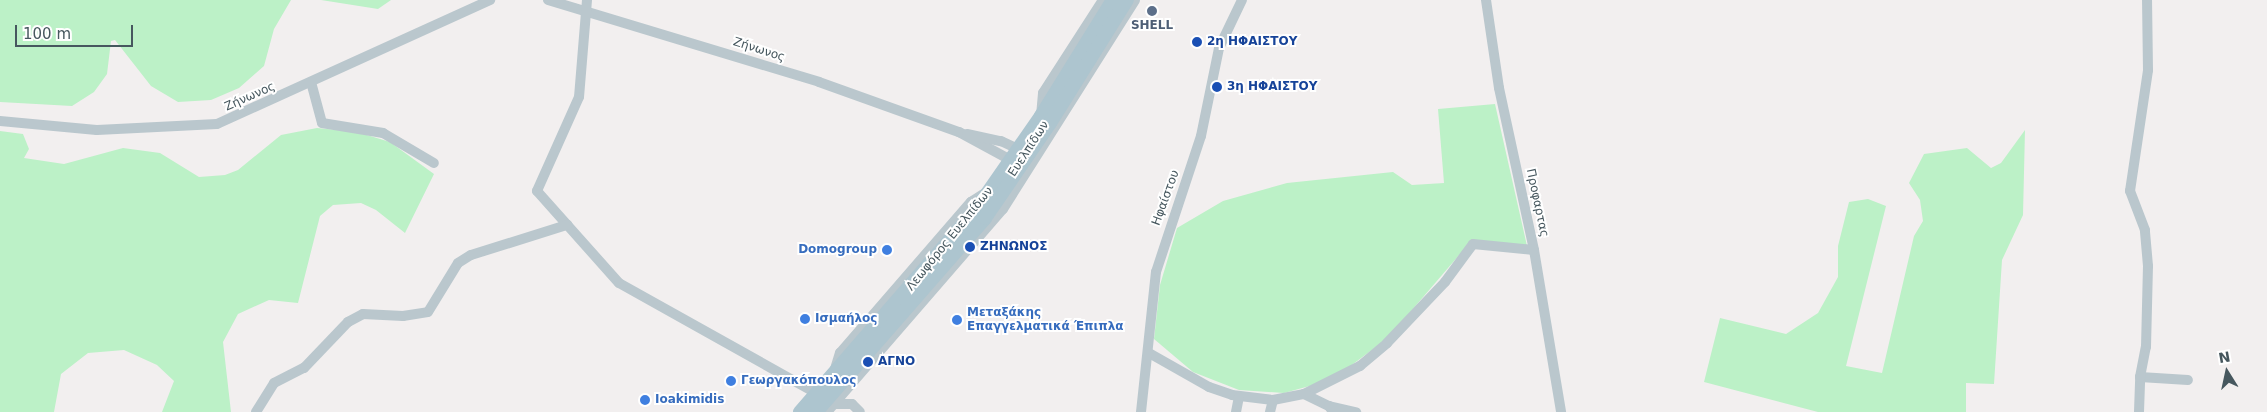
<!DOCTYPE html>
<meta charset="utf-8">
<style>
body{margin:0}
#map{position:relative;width:2267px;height:412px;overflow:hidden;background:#f2efef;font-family:"DejaVu Sans",sans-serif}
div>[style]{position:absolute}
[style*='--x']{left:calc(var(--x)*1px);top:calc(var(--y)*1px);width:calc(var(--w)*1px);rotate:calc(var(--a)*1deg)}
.green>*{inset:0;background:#bcf1c7}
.minor>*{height:10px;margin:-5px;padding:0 5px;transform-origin:5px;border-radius:5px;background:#bac7cd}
.major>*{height:14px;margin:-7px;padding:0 7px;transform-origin:7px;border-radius:7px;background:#adc5cf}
.dots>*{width:14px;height:14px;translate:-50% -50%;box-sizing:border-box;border:2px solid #fff;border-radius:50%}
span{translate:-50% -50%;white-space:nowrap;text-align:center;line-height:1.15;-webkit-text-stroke:4px #fff;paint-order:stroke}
.service-label{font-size:12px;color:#4e5e75;font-weight:700}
.transit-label{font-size:12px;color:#164399;font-weight:700}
.left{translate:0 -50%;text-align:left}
.street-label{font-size:12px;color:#46575e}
.shop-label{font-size:12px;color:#366cbe;font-weight:700}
.right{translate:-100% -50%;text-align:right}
.north{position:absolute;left:2202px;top:347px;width:50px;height:50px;-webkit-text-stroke:4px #fff;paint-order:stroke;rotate:350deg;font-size:14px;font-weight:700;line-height:20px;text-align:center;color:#46575e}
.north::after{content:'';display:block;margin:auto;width:18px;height:22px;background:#46575e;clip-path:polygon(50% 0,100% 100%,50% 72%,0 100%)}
.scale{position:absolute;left:15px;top:25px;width:118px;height:22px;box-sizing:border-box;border:2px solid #46575e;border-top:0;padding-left:6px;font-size:15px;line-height:18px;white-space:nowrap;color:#46575e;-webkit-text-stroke:4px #fff;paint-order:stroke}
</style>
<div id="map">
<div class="green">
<i style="clip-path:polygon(0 0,291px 0,274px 29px,264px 66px,239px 88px,211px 100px,178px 102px,151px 86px,115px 40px,111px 41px,107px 74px,94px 92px,72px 106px,0 102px)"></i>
<i style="clip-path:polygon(321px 0,391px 0,378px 9px)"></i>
<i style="clip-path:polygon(1495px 104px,1527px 246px,1472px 240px,1388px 338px,1345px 370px,1317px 384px,1284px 393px,1239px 390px,1193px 372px,1154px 339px,1160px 285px,1177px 228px,1223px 201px,1287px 183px,1393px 172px,1412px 185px,1444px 183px,1438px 109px)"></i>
<i style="clip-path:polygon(317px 128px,357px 132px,390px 142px,434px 174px,405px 233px,376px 210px,361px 203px,333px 205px,320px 216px,298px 303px,269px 300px,238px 314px,223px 342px,231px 412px,162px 412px,174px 381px,157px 365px,124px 350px,88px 353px,61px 374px,54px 412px,0 412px,0 131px,23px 134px,29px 149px,24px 158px,64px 164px,123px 148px,160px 153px,199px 177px,225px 175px,238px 170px,281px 135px)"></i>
<i style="clip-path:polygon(2025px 130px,2023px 215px,2002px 260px,1994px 384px,1966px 383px,1966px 412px,1818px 412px,1704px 382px,1720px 318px,1786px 334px,1818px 313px,1838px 277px,1838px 246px,1849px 202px,1868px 199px,1886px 206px,1846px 366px,1882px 373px,1914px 236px,1923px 221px,1920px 200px,1909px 183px,1924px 154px,1967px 148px,1991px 168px,2001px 163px)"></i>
</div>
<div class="minor">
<i style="--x:548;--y:0;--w:283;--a:16.8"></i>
<i style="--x:819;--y:82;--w:149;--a:19.7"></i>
<i style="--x:959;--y:132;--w:65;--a:28.5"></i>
<i style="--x:587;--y:0;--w:97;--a:94.7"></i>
<i style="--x:579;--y:97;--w:103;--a:114.1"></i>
<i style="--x:537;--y:191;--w:123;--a:48.3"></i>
<i style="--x:619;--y:283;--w:226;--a:29.2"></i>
<i style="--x:816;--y:393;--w:6;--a:141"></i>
<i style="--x:1486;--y:0;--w:89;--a:81.6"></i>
<i style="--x:1499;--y:88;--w:166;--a:77.8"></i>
<i style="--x:1534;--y:250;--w:164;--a:80.5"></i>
<i style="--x:311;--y:82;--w:42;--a:75"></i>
<i style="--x:322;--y:123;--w:62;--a:9.3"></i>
<i style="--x:383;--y:133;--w:59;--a:30.5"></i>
<i style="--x:1041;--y:116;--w:23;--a:-85"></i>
<i style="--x:1043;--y:93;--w:111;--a:-57.2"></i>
<i style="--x:0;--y:121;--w:97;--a:5.3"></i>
<i style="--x:97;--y:130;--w:120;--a:-2.9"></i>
<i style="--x:217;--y:124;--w:300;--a:-24.4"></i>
<i style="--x:967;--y:134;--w:35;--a:12"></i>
<i style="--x:1001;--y:141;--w:23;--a:25"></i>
<i style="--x:1149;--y:353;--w:69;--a:29.5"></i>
<i style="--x:1209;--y:387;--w:24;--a:19"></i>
<i style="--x:1232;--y:395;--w:41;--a:7"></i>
<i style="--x:1273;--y:400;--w:32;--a:-11"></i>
<i style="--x:1304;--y:394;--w:63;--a:-26.6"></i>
<i style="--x:1360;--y:366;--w:35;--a:-40"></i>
<i style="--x:1387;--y:343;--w:84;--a:-46.4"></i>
<i style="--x:1445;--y:282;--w:47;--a:-53.6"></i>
<i style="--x:1473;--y:244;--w:61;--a:5.6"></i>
<i style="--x:835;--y:369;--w:17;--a:-73"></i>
<i style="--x:840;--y:353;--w:200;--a:-49.1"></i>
<i style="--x:971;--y:202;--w:20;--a:-33"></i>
<i style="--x:2140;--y:377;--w:48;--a:3.6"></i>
<i style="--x:1304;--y:394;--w:28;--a:26"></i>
<i style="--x:1329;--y:406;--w:7;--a:56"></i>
<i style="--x:834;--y:404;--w:18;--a:0"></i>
<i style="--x:852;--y:404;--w:11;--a:45"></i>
<i style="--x:1329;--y:406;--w:28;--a:13"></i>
<i style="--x:256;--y:412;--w:34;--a:-58"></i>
<i style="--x:274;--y:383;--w:34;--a:-27"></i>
<i style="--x:304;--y:368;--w:64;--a:-46.3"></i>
<i style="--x:348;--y:322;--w:17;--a:-28"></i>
<i style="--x:363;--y:314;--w:40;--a:2.9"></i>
<i style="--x:403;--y:316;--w:25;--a:-9"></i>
<i style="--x:428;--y:312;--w:57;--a:-58.5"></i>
<i style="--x:458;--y:263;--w:15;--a:-32"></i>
<i style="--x:471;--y:255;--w:101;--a:-17.4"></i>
<i style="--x:827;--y:412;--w:269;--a:-49.1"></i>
<i style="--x:1003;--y:209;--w:247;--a:-57.7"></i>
<i style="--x:1141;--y:412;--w:141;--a:-83.9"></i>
<i style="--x:1156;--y:272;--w:143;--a:-71.7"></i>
<i style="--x:1201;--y:136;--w:90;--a:-78.4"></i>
<i style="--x:1219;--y:48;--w:53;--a:-64.4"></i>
<i style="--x:1236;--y:412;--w:15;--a:-79"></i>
<i style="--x:1270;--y:412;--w:12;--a:-76"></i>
<i style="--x:2139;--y:412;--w:35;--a:-88"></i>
<i style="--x:2140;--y:377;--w:31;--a:-79"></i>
<i style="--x:2146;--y:347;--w:81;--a:-88.6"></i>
<i style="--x:2148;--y:266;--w:36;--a:-95"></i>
<i style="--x:2145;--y:230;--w:42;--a:-111"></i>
<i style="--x:2130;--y:191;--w:122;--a:-81.5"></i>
<i style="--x:2148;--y:70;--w:70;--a:-90.8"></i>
</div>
<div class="major">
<i style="--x:800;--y:412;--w:267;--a:-49"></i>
<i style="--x:975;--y:211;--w:116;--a:-55.2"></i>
<i style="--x:1041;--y:116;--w:137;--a:-58.2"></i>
<i style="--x:816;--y:412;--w:257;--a:-48.9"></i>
<i style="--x:985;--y:218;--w:115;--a:-55.6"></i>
<i style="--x:1050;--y:123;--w:145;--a:-58"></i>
</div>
<div class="dots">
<i style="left:1152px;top:11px;background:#5c6f8a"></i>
<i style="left:1197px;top:42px;background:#1a4fb4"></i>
<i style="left:1217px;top:87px;background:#1a4fb4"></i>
<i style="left:970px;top:247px;background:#1a4fb4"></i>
<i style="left:887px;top:250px;background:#3f7fe0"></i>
<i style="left:805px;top:319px;background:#3f7fe0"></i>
<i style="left:957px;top:320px;background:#3f7fe0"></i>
<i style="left:868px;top:362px;background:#1a4fb4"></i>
<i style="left:731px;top:381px;background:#3f7fe0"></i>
<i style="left:645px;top:400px;background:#3f7fe0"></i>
</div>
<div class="service-label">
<span style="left:1152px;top:26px">SHELL</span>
</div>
<div class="transit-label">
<span class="left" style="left:1207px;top:42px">2η ΗΦΑΙΣΤΟΥ</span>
<span class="left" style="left:1227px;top:87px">3η ΗΦΑΙΣΤΟΥ</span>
<span class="left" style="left:980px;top:247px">ΖΗΝΩΝΟΣ</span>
<span class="left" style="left:878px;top:362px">ΑΓΝΟ</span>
</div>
<div class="street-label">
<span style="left:759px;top:50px;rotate:18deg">Ζήνωνος</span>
<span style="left:250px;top:97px;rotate:-24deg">Ζήνωνος</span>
<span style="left:1029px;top:149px;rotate:-57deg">Ευελπίδων</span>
<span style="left:1166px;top:198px;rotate:-70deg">Ηφαίστου</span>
<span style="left:1537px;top:203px;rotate:78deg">Προφαρτας</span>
<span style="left:950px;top:239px;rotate:-51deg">Λεωφόρος Ευελπίδων</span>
</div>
<div class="shop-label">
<span class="right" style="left:877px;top:250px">Domogroup</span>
<span class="left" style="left:967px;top:320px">Μεταξάκης<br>Επαγγελματικά Έπιπλα</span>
<span class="left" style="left:815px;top:319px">Ισμαήλος</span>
<span class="left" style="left:741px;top:381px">Γεωργακόπουλος</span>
<span class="left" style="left:655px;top:400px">Ioakimidis</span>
</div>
<div class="north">N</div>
<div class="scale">100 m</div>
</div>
